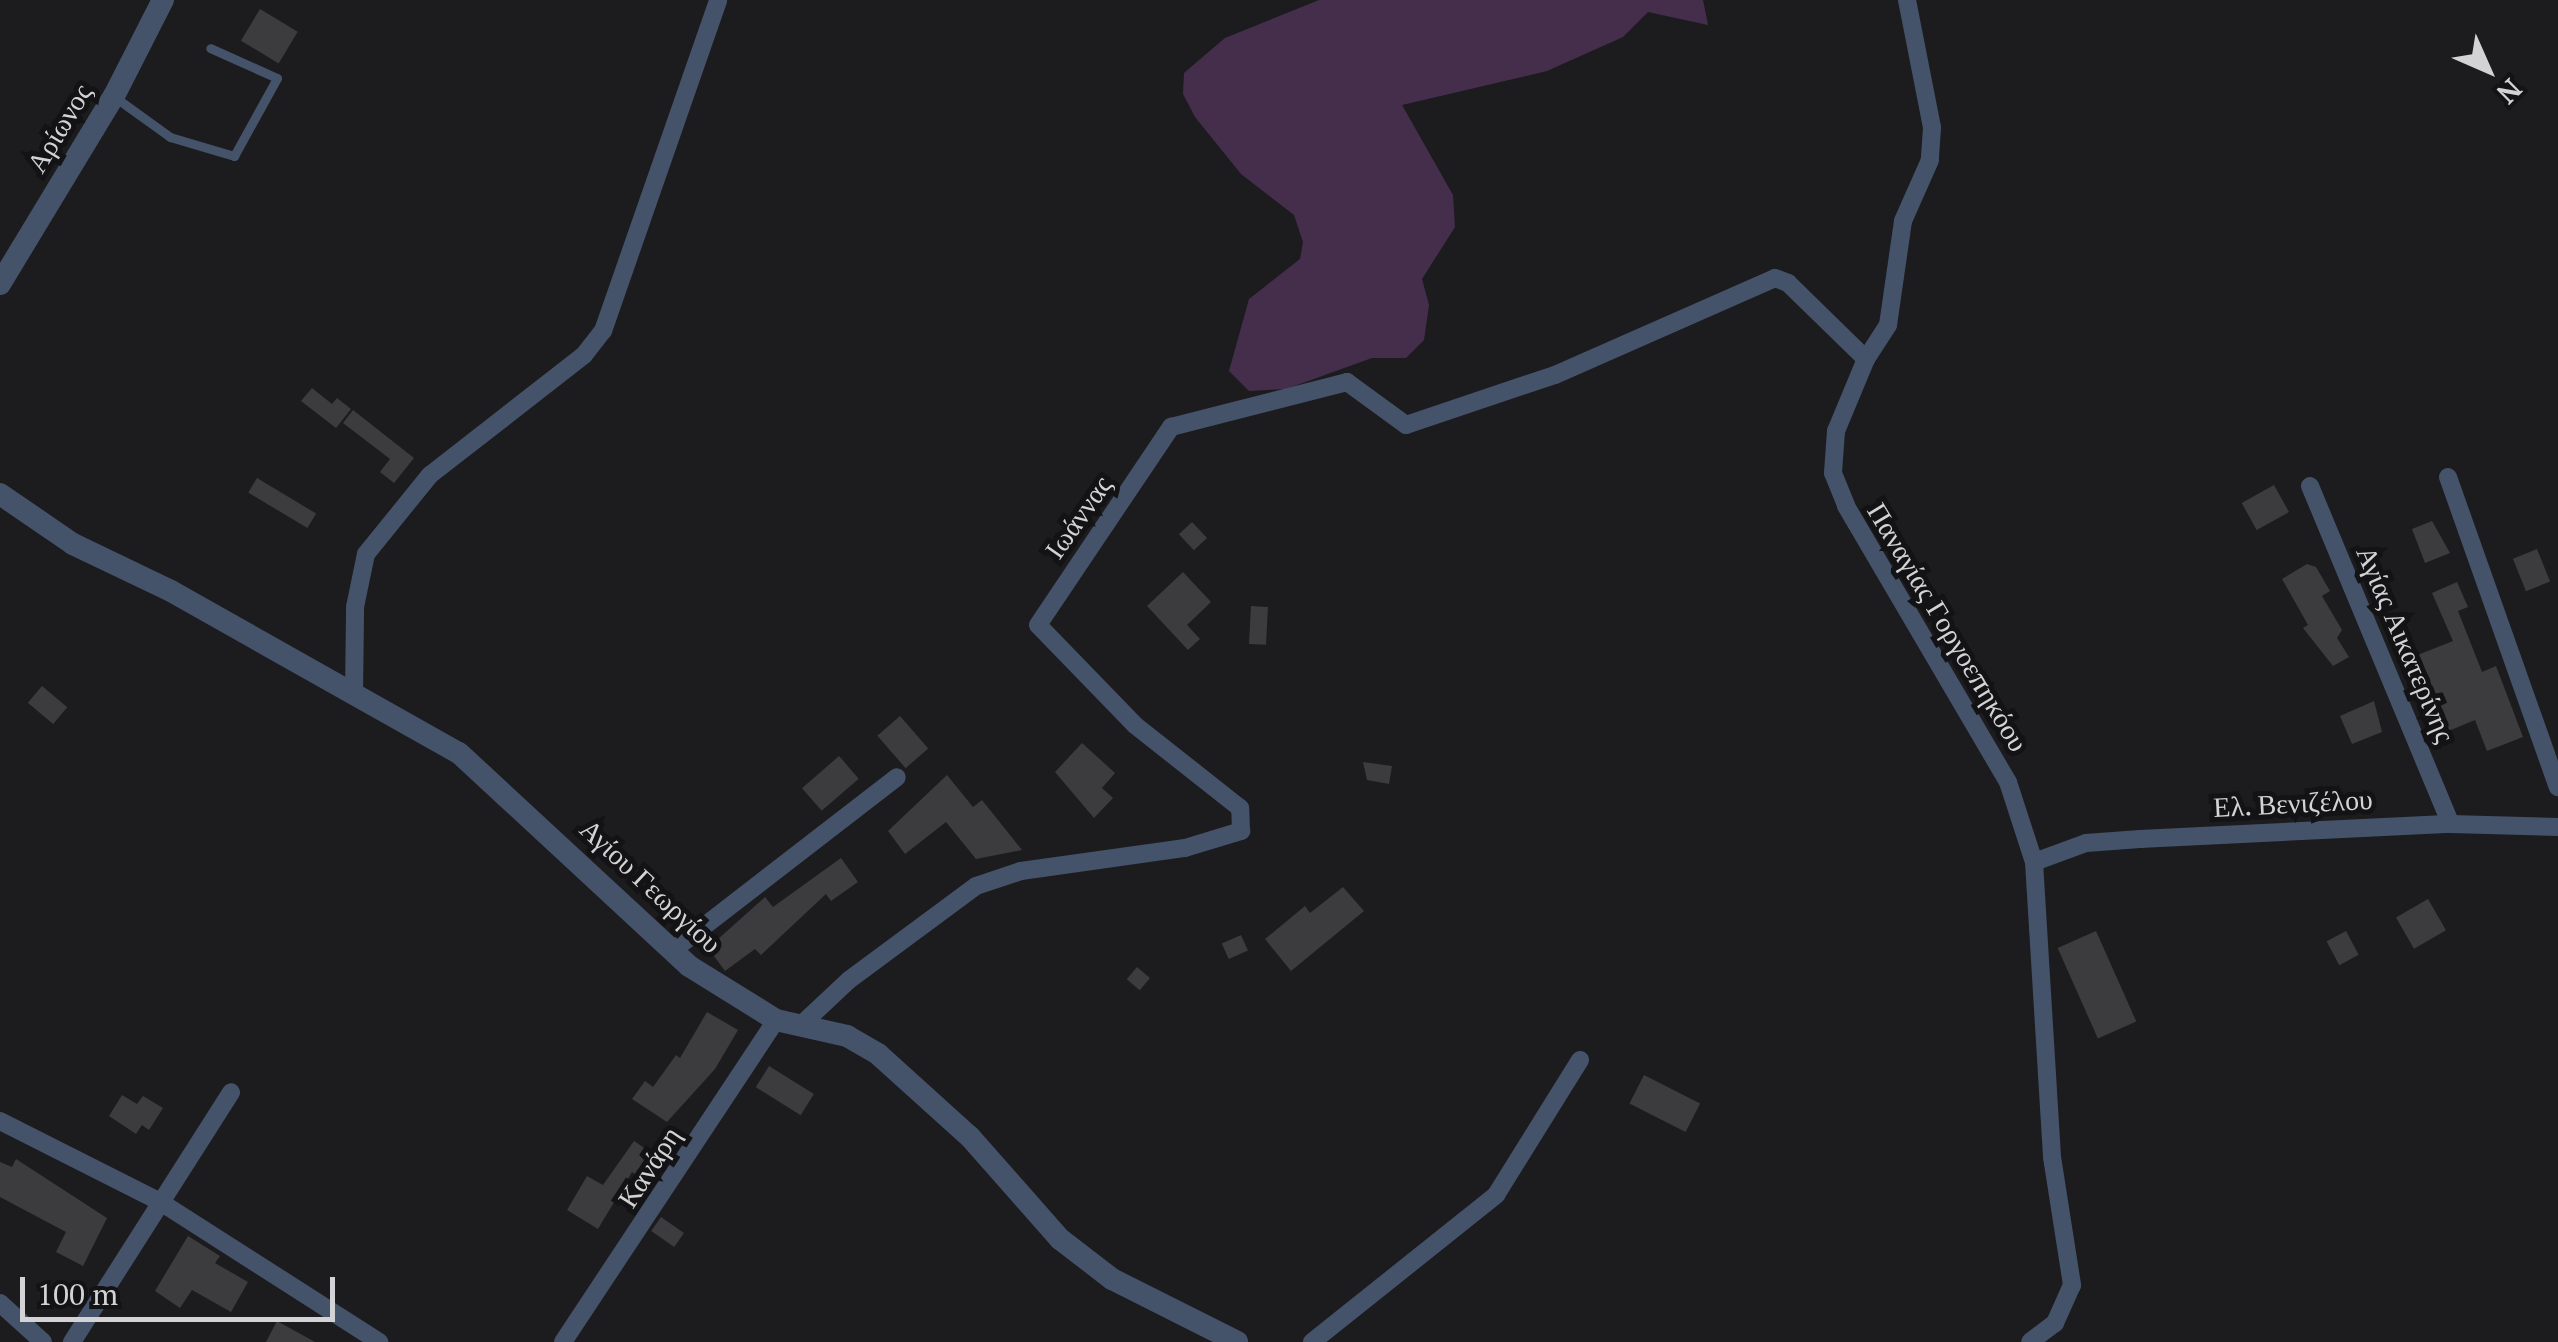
<!DOCTYPE html>
<meta charset="utf-8">
<style>
body{margin:0}
#map{position:relative;width:2558px;height:1342px;overflow:hidden;background:#1c1c1f;font-family:"PT Serif",serif}
div>[style]{position:absolute}
[style*='--x']{left:calc(var(--x)*1px);top:calc(var(--y)*1px);width:calc(var(--w)*1px);rotate:calc(var(--a)*1deg)}
.green>*{inset:0;background:#452e4c}
.building>*{inset:0;background:#3c3c3e;transform-origin:0 0}
.service>*{height:9px;margin:-4.5px;padding:0 4.5px;transform-origin:4.5px;border-radius:4.5px;background:#44536a}
.minor>*{height:18px;margin:-9px;padding:0 9px;transform-origin:9px;border-radius:9px;background:#44536a}
.tertiary>*{height:22px;margin:-11px;padding:0 11px;transform-origin:11px;border-radius:11px;background:#44536a}
span{translate:-50% -50%;white-space:nowrap;text-align:center;line-height:1.15;-webkit-text-stroke:10px #131315;paint-order:stroke}
.street-label{font-size:28px;color:#d3d3d5}
.north{position:absolute;left:2438px;top:20px;width:100px;height:100px;-webkit-text-stroke:8px #131315;paint-order:stroke;rotate:135deg;font-size:28px;font-weight:700;line-height:40px;text-align:center;color:#d3d3d5}
.north::after{content:'';display:block;margin:auto;width:35px;height:45px;background:#d3d3d5;clip-path:polygon(50% 0,100% 100%,50% 72%,0 100%)}
.scale{position:absolute;left:20px;top:1277px;width:315px;height:45px;box-sizing:border-box;border:5px solid #d3d3d5;border-top:0;padding-left:12px;font-size:30px;line-height:35px;white-space:nowrap;color:#d3d3d5;-webkit-text-stroke:8px #131315;paint-order:stroke}
</style>
<div id="map">
<div class="green">
<i style="clip-path:polygon(1319px 0,1703px 0,1708px 25px,1648px 12px,1623px 37px,1547px 71px,1402px 105px,1453px 195px,1455px 227px,1422px 279px,1429px 305px,1424px 340px,1406px 358px,1372px 358px,1286px 389px,1249px 391px,1229px 371px,1249px 299px,1300px 259px,1303px 242px,1294px 215px,1241px 174px,1195px 117px,1183px 94px,1184px 73px,1225px 38px)"></i>
</div>
<div class="building">
<i style="left:260px;top:9px;width:44px;height:37px;rotate:31deg"></i>
<i style="clip-path:polygon(312px 388px,332px 404px,337px 398px,351px 409px,336px 428px,301px 401px)"></i>
<i style="clip-path:polygon(353px 410px,414px 458px,394px 483px,380px 472px,390px 459px,343px 423px)"></i>
<i style="left:257px;top:478px;width:69px;height:17px;rotate:31deg"></i>
<i style="left:2274px;top:485px;width:31px;height:37px;rotate:61deg"></i>
<i style="clip-path:polygon(2432px 521px,2450px 553px,2425px 563px,2412px 529px)"></i>
<i style="left:1192px;top:522px;width:22px;height:18px;rotate:47deg"></i>
<i style="left:2537px;top:549px;width:35px;height:26px;rotate:68deg"></i>
<i style="clip-path:polygon(2307px 564px,2316px 567px,2330px 591px,2322px 596px,2342px 630px,2337px 638px,2349px 657px,2333px 666px,2303px 628px,2308px 625px,2282px 579px)"></i>
<i style="clip-path:polygon(1183px 572px,1211px 602px,1187px 625px,1200px 639px,1188px 650px,1147px 606px)"></i>
<i style="clip-path:polygon(2457px 582px,2468px 607px,2458px 611px,2482px 672px,2496px 666px,2523px 737px,2487px 751px,2475px 720px,2446px 732px,2410px 658px,2453px 641px,2432px 593px)"></i>
<i style="left:1251px;top:606px;width:17px;height:38px;rotate:3deg"></i>
<i style="left:42px;top:686px;width:33px;height:22px;rotate:40deg"></i>
<i style="clip-path:polygon(2374px 701px,2382px 732px,2352px 744px,2340px 716px)"></i>
<i style="left:900px;top:716px;width:43px;height:30px;rotate:49deg"></i>
<i style="clip-path:polygon(1082px 743px,1115px 773px,1102px 788px,1113px 798px,1094px 818px,1055px 772px)"></i>
<i style="left:839px;top:756px;width:30px;height:49px;rotate:49deg"></i>
<i style="clip-path:polygon(1363px 762px,1392px 766px,1389px 784px,1367px 780px)"></i>
<i style="clip-path:polygon(947px 775px,973px 807px,982px 800px,1022px 850px,976px 859px,946px 822px,905px 854px,888px 831px)"></i>
<i style="clip-path:polygon(841px 858px,858px 882px,831px 901px,826px 894px,761px 955px,755px 949px,725px 971px,708px 948px,765px 897px,773px 907px)"></i>
<i style="clip-path:polygon(1343px 887px,1364px 911px,1291px 971px,1265px 939px,1305px 906px,1310px 913px)"></i>
<i style="left:2428px;top:899px;width:36px;height:37px;rotate:60deg"></i>
<i style="left:2096px;top:931px;width:99px;height:42px;rotate:66deg"></i>
<i style="left:2346px;top:931px;width:27px;height:22px;rotate:62deg"></i>
<i style="left:1241px;top:935px;width:17px;height:21px;rotate:66deg"></i>
<i style="left:1137px;top:967px;width:17px;height:16px;rotate:40deg"></i>
<i style="clip-path:polygon(707px 1012px,738px 1030px,715px 1069px,667px 1122px,632px 1099px,645px 1081px,653px 1087px,676px 1055px,680px 1058px)"></i>
<i style="left:769px;top:1066px;width:53px;height:25px;rotate:32deg"></i>
<i style="left:1644px;top:1075px;width:63px;height:32px;rotate:27deg"></i>
<i style="clip-path:polygon(122px 1095px,137px 1104px,143px 1096px,163px 1108px,149px 1130px,142px 1125px,136px 1134px,109px 1116px)"></i>
<i style="clip-path:polygon(634px 1141px,659px 1158px,643px 1180px,632px 1172px,598px 1229px,567px 1210px,587px 1176px,603px 1185px)"></i>
<i style="clip-path:polygon(16px 1159px,107px 1218px,83px 1266px,56px 1252px,66px 1232px,0 1197px,0 1162px,12px 1167px)"></i>
<i style="left:661px;top:1217px;width:28px;height:17px;rotate:35deg"></i>
<i style="clip-path:polygon(188px 1236px,220px 1256px,215px 1263px,248px 1282px,231px 1312px,192px 1290px,180px 1308px,155px 1291px)"></i>
<i style="clip-path:polygon(277px 1321px,315px 1342px,266px 1342px)"></i>
</div>
<div class="service">
<i style="--x:116;--y:98;--w:67;--a:35.8"></i>
<i style="--x:170;--y:137;--w:67;--a:16.5"></i>
<i style="--x:234;--y:156;--w:89;--a:-61.1"></i>
<i style="--x:277;--y:78;--w:73;--a:-155.9"></i>
</div>
<div class="minor">
<i style="--x:1907;--y:0;--w:130;--a:78.9"></i>
<i style="--x:1932;--y:128;--w:32;--a:94"></i>
<i style="--x:1930;--y:160;--w:67;--a:113.9"></i>
<i style="--x:1903;--y:221;--w:105;--a:98.2"></i>
<i style="--x:1888;--y:325;--w:40;--a:122.9"></i>
<i style="--x:1866;--y:359;--w:78;--a:112.6"></i>
<i style="--x:1836;--y:431;--w:42;--a:94.1"></i>
<i style="--x:1833;--y:473;--w:35;--a:68"></i>
<i style="--x:1846;--y:506;--w:320;--a:59.6"></i>
<i style="--x:2008;--y:782;--w:84;--a:72"></i>
<i style="--x:2034;--y:862;--w:296;--a:86.5"></i>
<i style="--x:2052;--y:1157;--w:130;--a:81.1"></i>
<i style="--x:2072;--y:1285;--w:42;--a:114.1"></i>
<i style="--x:2055;--y:1323;--w:31;--a:143"></i>
<i style="--x:2448;--y:477;--w:329;--a:70.5"></i>
<i style="--x:2310;--y:486;--w:366;--a:67.4"></i>
<i style="--x:354;--y:695;--w:88;--a:-89.3"></i>
<i style="--x:355;--y:607;--w:54;--a:-78.3"></i>
<i style="--x:366;--y:554;--w:102;--a:-51"></i>
<i style="--x:430;--y:475;--w:195;--a:-37.9"></i>
<i style="--x:584;--y:355;--w:31;--a:-52"></i>
<i style="--x:603;--y:331;--w:350;--a:-70.8"></i>
<i style="--x:2034;--y:862;--w:55;--a:-20.1"></i>
<i style="--x:2086;--y:843;--w:54;--a:-4.2"></i>
<i style="--x:2140;--y:839;--w:311;--a:-2.8"></i>
<i style="--x:2451;--y:824;--w:107;--a:1.6"></i>
<i style="--x:672;--y:951;--w:284;--a:-37.7"></i>
<i style="--x:802;--y:1024;--w:64;--a:-43.1"></i>
<i style="--x:849;--y:980;--w:158;--a:-36.5"></i>
<i style="--x:976;--y:886;--w:47;--a:-18.4"></i>
<i style="--x:1021;--y:871;--w:166;--a:-8"></i>
<i style="--x:1185;--y:848;--w:59;--a:-16.9"></i>
<i style="--x:1241;--y:831;--w:23;--a:-92"></i>
<i style="--x:1240;--y:808;--w:134;--a:-141.7"></i>
<i style="--x:1135;--y:725;--w:139;--a:-134.1"></i>
<i style="--x:1038;--y:625;--w:239;--a:-56.1"></i>
<i style="--x:1171;--y:427;--w:182;--a:-14.3"></i>
<i style="--x:1347;--y:382;--w:73;--a:36.1"></i>
<i style="--x:1406;--y:425;--w:157;--a:-18.6"></i>
<i style="--x:1555;--y:375;--w:240;--a:-23.8"></i>
<i style="--x:1775;--y:278;--w:14;--a:21"></i>
<i style="--x:1788;--y:283;--w:109;--a:44.3"></i>
<i style="--x:0;--y:1121;--w:182;--a:26.8"></i>
<i style="--x:162;--y:1203;--w:258;--a:32.6"></i>
<i style="--x:0;--y:1303;--w:58;--a:42.2"></i>
<i style="--x:72;--y:1342;--w:296;--a:-57.5"></i>
<i style="--x:563;--y:1342;--w:386;--a:-56.5"></i>
<i style="--x:1312;--y:1342;--w:236;--a:-38.6"></i>
<i style="--x:1496;--y:1195;--w:159;--a:-58.1"></i>
</div>
<div class="tertiary">
<i style="--x:0;--y:284;--w:220;--a:-58.8"></i>
<i style="--x:114;--y:96;--w:108;--a:-63"></i>
<i style="--x:0;--y:494;--w:88;--a:34.4"></i>
<i style="--x:73;--y:544;--w:109;--a:25.6"></i>
<i style="--x:171;--y:591;--w:330;--a:29.4"></i>
<i style="--x:459;--y:753;--w:313;--a:42.8"></i>
<i style="--x:689;--y:966;--w:102;--a:31.8"></i>
<i style="--x:776;--y:1020;--w:73;--a:12.7"></i>
<i style="--x:847;--y:1036;--w:36;--a:30"></i>
<i style="--x:878;--y:1054;--w:124;--a:42.1"></i>
<i style="--x:970;--y:1137;--w:136;--a:48.6"></i>
<i style="--x:1060;--y:1239;--w:66;--a:37.6"></i>
<i style="--x:1112;--y:1279;--w:140;--a:26.7"></i>
</div>
<div class="street-label">
<span style="left:59px;top:128px;rotate:-59deg">Αρίωνος</span>
<span style="left:1078px;top:517px;rotate:-55deg">Ιωάννας</span>
<span style="left:1948px;top:627px;rotate:59deg">Παναγίας Γοργοεπηκόου</span>
<span style="left:2406px;top:644px;rotate:67deg">Αγίας Αικατερίνης</span>
<span style="left:2293px;top:803px;rotate:-3deg">Ελ. Βενιζέλου</span>
<span style="left:651px;top:886px;rotate:43deg">Αγίου Γεωργίου</span>
<span style="left:649px;top:1167px;rotate:-57deg">Κανάρη</span>
</div>
<div class="north">N</div>
<div class="scale">100 m</div>
</div>
